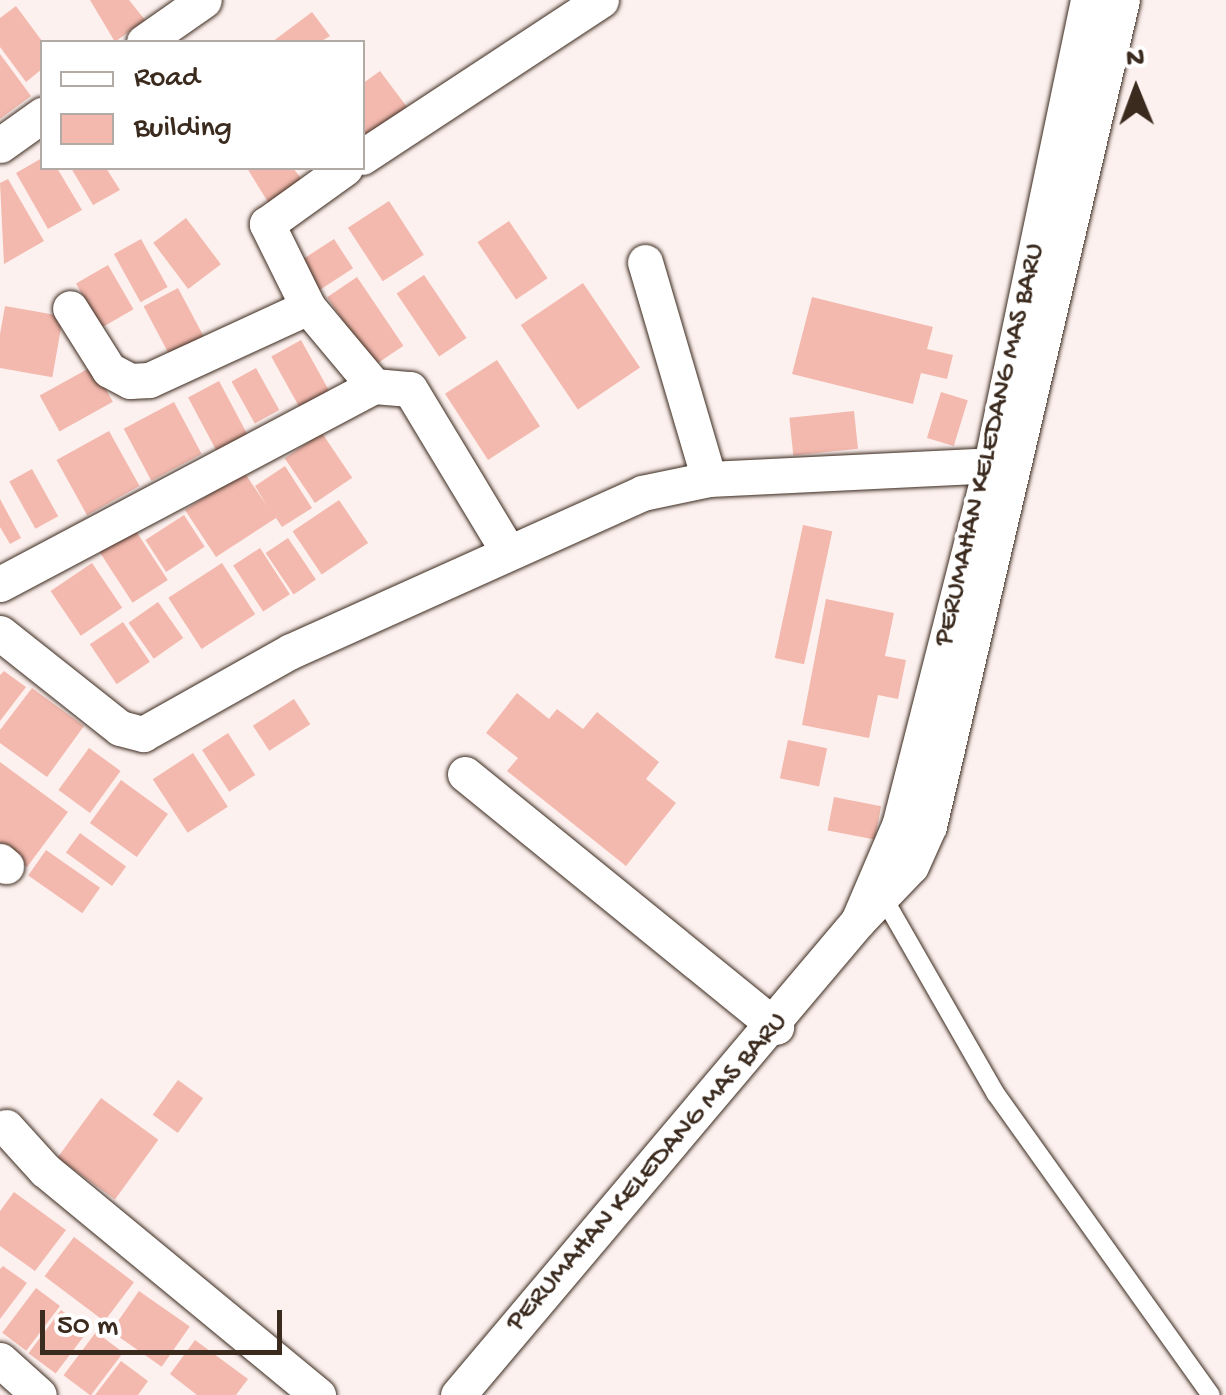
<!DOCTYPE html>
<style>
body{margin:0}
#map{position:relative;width:1226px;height:1395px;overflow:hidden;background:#fdf1ef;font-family:"Gochi Hand",sans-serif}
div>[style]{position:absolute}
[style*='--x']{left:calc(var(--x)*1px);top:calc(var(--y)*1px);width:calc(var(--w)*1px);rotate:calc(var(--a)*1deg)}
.building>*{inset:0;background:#f3b9ae;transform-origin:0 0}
.roads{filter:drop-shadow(0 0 2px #3b2a1e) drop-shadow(0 0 2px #3b2a1e)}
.lane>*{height:18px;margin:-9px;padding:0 9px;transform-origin:9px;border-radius:9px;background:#fff}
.street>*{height:35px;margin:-17.5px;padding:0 17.5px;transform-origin:17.5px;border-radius:17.5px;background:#fff}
span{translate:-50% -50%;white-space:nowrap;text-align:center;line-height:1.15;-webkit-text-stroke:8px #fff;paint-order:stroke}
.street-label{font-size:28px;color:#3b2a1e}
.legend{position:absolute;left:40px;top:40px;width:325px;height:130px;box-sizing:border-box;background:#fff;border:2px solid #b1aaa5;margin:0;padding:12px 18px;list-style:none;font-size:30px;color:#3b2a1e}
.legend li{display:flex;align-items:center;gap:20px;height:50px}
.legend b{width:50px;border:2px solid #b1aaa5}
.north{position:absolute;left:1086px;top:40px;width:100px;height:100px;-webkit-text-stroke:8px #fff;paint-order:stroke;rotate:359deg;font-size:28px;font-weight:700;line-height:40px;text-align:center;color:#3b2a1e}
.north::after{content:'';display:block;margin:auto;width:35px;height:45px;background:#3b2a1e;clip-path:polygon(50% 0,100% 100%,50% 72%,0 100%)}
.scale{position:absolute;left:40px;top:1310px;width:242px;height:45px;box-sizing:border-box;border:5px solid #3b2a1e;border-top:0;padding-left:12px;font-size:30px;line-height:35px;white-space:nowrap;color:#3b2a1e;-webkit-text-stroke:8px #fff;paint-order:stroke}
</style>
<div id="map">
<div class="building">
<i style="clip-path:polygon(90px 0,129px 0,145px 20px,115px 42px)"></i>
<i style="clip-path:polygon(16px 6px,42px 41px,42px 69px,26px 82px,0 47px,0 18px)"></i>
<i style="clip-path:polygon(312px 12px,330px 36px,320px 42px,272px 42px)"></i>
<i style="clip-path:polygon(0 54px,31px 96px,0 119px)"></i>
<i style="clip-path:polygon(380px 71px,407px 107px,362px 140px,362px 84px)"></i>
<i style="clip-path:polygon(42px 158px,42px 168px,57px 168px,82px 210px,48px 229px,16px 173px)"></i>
<i style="clip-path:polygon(71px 168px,106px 168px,120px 190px,93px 205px)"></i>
<i style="clip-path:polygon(247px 168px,293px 168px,304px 182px,271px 207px)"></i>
<i style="clip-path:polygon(8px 179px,44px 241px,4px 264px,0 183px)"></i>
<i style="left:389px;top:201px;width:64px;height:49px;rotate:57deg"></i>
<i style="left:186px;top:218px;width:58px;height:41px;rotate:53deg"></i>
<i style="left:509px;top:221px;width:69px;height:38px;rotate:56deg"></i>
<i style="left:141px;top:239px;width:55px;height:31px;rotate:61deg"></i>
<i style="left:334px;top:239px;width:35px;height:43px;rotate:57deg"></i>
<i style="left:108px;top:265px;width:51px;height:37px;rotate:60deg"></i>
<i style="left:424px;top:275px;width:76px;height:33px;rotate:56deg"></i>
<i style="left:357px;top:277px;width:83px;height:36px;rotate:56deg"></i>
<i style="left:583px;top:283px;width:102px;height:75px;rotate:56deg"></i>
<i style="left:178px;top:288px;width:67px;height:39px;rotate:62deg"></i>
<i style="clip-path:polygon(812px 297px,933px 327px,927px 349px,953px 355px,947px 379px,921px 373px,913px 404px,792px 374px)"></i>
<i style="left:5px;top:306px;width:59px;height:62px;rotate:10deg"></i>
<i style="left:301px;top:340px;width:60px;height:34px;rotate:61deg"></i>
<i style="left:497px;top:360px;width:79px;height:62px;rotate:57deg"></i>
<i style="left:93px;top:366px;width:41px;height:61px;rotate:61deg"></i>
<i style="left:256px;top:368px;width:48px;height:28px;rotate:61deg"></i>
<i style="left:219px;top:381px;width:62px;height:35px;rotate:62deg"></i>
<i style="left:941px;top:392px;width:28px;height:48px;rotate:17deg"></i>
<i style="left:174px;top:402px;width:59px;height:57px;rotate:62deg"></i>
<i style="left:854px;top:411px;width:38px;height:65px;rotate:84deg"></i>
<i style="left:109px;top:431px;width:63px;height:60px;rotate:61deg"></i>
<i style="left:322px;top:433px;width:54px;height:45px;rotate:56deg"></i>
<i style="clip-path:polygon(285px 466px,312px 508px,282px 527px,276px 518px,216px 557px,185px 510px,244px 472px,267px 506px,255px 486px)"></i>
<i style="left:32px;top:469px;width:54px;height:26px;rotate:61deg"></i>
<i style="clip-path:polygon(0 499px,21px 538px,10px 544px,0 527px)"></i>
<i style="left:339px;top:500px;width:52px;height:56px;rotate:56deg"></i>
<i style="left:184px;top:515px;width:38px;height:46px;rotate:57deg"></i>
<i style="left:803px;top:525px;width:30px;height:136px;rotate:12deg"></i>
<i style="left:134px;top:528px;width:62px;height:42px;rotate:57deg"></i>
<i style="left:288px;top:538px;width:50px;height:27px;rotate:56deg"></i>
<i style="left:260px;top:548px;width:55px;height:32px;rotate:57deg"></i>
<i style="left:92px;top:563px;width:54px;height:50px;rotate:56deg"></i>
<i style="left:222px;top:563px;width:61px;height:64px;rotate:57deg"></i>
<i style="clip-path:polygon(826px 599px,894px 613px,885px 656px,906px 660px,898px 699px,878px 695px,869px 738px,802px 725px)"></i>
<i style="left:158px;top:602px;width:44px;height:36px;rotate:55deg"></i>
<i style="left:123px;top:622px;width:48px;height:40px;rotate:56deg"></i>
<i style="clip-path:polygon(4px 671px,26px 687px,0 721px,0 675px)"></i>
<i style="clip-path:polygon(32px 688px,84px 726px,47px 777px,0 743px,0 730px)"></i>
<i style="clip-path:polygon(517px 693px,549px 719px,557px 709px,583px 729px,597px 712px,659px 762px,646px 779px,676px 803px,626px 866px,507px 771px,518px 758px,486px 733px)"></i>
<i style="left:294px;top:699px;width:30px;height:49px;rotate:57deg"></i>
<i style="left:228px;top:733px;width:50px;height:31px;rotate:57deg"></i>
<i style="left:788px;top:740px;width:40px;height:39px;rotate:12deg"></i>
<i style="left:89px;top:748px;width:39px;height:52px;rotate:36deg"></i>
<i style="left:193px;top:753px;width:64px;height:48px;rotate:57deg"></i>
<i style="clip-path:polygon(0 762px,68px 812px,27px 867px,0 848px)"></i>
<i style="left:121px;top:780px;width:58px;height:53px;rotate:36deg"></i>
<i style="left:834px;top:797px;width:48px;height:34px;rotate:11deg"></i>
<i style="left:80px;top:833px;width:57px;height:24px;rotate:36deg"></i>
<i style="left:46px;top:850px;width:66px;height:31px;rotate:35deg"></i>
<i style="left:178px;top:1080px;width:31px;height:43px;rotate:36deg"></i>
<i style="left:101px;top:1098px;width:71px;height:74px;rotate:36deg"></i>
<i style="clip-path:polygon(14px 1192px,66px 1230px,35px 1271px,0 1246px,0 1211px)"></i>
<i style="left:74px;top:1237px;width:75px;height:49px;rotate:37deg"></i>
<i style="clip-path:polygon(3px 1266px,27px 1283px,0 1319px,0 1269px)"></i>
<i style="left:36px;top:1288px;width:30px;height:56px;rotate:37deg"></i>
<i style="left:139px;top:1291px;width:62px;height:49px;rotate:35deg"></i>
<i style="left:61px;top:1310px;width:34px;height:54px;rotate:37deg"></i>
<i style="left:96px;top:1332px;width:34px;height:54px;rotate:37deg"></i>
<i style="clip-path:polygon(195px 1340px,248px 1379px,236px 1395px,197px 1395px,170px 1374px)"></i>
<i style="clip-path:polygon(121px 1361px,148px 1381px,138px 1395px,95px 1395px)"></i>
</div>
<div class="roads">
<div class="lane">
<i style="--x:879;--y:890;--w:235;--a:60.2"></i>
<i style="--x:996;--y:1094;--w:370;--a:54.5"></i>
</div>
<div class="street">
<i style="--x:1088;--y:0;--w:475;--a:101.8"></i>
<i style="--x:991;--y:465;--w:369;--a:104.3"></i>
<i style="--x:900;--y:823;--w:107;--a:113.2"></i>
<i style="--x:858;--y:921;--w:76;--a:-46.1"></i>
<i style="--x:911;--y:866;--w:44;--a:-65.8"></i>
<i style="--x:929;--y:826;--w:848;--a:-76.85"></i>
<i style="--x:144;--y:42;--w:73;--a:-35"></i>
<i style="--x:0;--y:145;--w:52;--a:-35.5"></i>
<i style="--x:362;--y:157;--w:286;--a:-33.3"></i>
<i style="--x:645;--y:262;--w:226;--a:73.6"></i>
<i style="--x:308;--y:307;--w:93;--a:-116.3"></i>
<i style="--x:267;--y:224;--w:96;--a:-35.7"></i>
<i style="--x:374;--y:386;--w:36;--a:5"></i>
<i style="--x:410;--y:389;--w:186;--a:58.9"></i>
<i style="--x:0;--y:584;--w:423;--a:-27.9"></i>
<i style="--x:374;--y:386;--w:103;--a:-129.9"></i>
<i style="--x:308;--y:307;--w:175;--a:155.3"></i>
<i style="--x:149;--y:380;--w:19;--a:177"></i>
<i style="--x:130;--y:381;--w:24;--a:-152"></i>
<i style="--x:109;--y:370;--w:73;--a:-122.2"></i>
<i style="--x:0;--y:633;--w:153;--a:38.4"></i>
<i style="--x:120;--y:728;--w:24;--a:15"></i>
<i style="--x:143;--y:734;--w:170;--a:-29.3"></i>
<i style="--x:291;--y:651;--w:385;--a:-24.2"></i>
<i style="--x:642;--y:493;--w:68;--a:-11.8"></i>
<i style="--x:709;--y:479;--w:303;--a:-2.8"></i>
<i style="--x:465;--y:774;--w:401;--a:39.1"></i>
<i style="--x:0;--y:861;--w:8;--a:40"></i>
<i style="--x:6;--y:1127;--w:58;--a:47.8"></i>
<i style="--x:45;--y:1170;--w:354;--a:39.5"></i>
<i style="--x:0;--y:1360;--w:52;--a:41.9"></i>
<i style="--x:458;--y:1395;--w:620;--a:-49.84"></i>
</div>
</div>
<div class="street-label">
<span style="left:991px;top:445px;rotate:-77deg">PERUMAHAN KELEDANG MAS BARU</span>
<span style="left:648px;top:1173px;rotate:-49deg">PERUMAHAN KELEDANG MAS BARU</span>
</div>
<ul class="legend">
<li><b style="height:12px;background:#fff"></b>Road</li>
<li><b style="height:28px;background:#f3b9ae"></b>Building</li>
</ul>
<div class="north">N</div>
<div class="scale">50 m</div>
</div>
